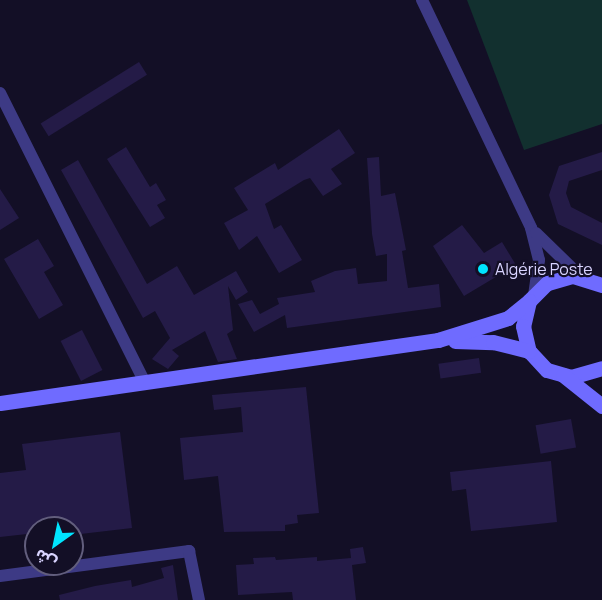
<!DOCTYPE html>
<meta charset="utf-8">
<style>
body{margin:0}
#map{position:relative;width:602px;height:600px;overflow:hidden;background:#130f26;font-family:Manrope,"Noto Sans Arabic",sans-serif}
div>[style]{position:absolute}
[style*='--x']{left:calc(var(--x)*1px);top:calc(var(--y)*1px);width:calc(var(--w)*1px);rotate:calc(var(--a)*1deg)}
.green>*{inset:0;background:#12302f}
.building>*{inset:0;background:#241b47;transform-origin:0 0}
.street>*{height:12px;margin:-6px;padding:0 6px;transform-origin:6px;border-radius:6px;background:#3d3a85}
.secondary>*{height:15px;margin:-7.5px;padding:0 7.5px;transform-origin:7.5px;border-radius:7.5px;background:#6f6bff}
.dots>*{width:16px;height:16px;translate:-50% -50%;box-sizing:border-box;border:3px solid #130f26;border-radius:50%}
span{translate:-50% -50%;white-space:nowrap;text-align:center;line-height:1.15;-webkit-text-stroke:4.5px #130f26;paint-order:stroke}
.poi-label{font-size:16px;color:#d9d4ff}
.left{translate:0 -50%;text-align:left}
.north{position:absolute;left:24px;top:516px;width:60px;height:60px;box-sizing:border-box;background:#130f26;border:2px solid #625e7d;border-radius:50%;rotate:213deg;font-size:16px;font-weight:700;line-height:24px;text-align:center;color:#d9d4ff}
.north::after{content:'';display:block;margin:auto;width:21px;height:27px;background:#00e5ff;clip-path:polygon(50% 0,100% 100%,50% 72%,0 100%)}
</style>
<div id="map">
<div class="green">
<i style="clip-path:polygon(467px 0,602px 0,602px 124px,524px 150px)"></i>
</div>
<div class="building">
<i style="left:139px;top:62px;width:15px;height:116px;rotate:58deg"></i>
<i style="clip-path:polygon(339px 129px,355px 153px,331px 169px,342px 184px,323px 196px,310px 178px,304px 180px,265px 204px,274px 229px,281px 225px,302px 260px,279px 273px,257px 236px,239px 250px,224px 223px,248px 210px,234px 188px,275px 163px,278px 170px)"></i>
<i style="clip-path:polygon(126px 147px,150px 187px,156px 183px,166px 200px,157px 205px,165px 218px,150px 227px,107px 159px)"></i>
<i style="clip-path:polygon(602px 152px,602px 170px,569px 181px,566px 193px,571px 207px,602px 223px,602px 245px,558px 224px,549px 195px,559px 166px)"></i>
<i style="clip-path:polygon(379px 157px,381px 196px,395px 193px,406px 250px,402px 251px,408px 288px,439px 284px,441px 307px,287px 328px,285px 315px,254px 332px,238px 304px,252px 300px,260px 314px,279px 304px,277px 298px,315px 292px,311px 281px,335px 271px,356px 268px,358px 284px,387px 281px,387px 254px,376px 256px,372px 234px,367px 158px)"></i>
<i style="clip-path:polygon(78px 160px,147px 284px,177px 266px,194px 295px,236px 271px,248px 292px,236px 300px,228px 286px,233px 330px,227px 334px,237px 359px,218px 362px,205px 331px,172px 350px,179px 356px,168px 369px,152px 359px,170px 338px,155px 311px,143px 318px,61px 170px)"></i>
<i style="clip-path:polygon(0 189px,19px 218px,0 230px)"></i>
<i style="clip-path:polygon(462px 225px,484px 253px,502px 242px,516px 265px,464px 296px,433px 246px)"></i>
<i style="clip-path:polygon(38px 239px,54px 266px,44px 272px,63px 305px,39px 319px,4px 259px)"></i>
<i style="left:82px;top:330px;width:45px;height:24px;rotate:63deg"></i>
<i style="left:479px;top:358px;width:15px;height:41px;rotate:82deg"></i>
<i style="clip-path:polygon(306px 387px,319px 513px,297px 515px,298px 523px,285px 525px,285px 531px,224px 532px,218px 476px,184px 480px,180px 438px,243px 432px,241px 407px,214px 410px,212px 395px)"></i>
<i style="left:571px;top:419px;width:29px;height:36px;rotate:80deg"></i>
<i style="clip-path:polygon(120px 432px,132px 528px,72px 535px,72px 528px,36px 528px,36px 533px,0 537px,0 473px,26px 470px,22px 444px)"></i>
<i style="clip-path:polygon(551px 461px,557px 522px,471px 531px,466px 489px,452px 491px,450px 472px)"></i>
<i style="clip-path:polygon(363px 547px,366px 563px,352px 565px,356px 600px,293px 600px,292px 592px,238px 595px,236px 565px,254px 564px,253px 558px,275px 557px,276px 560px,317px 557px,317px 561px,351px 558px,350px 549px)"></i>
<i style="clip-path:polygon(173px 565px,178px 600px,60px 600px,59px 595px,95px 586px,131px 580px,132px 587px,164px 578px,161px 568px)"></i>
</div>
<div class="street">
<i style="--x:422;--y:0;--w:253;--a:64.4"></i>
<i style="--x:531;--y:228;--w:33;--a:76"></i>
<i style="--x:539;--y:260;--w:34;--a:98"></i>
<i style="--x:0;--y:93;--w:323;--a:63.4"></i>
<i style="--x:536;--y:233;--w:62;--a:44.3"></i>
<i style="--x:0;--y:576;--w:191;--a:-7.5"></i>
<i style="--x:189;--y:551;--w:50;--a:78.5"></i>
</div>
<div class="secondary">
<i style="--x:602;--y:285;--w:31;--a:-163"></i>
<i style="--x:572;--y:276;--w:26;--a:164"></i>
<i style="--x:547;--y:283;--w:25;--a:135"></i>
<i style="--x:529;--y:301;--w:26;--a:103"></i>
<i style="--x:523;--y:326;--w:26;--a:77"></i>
<i style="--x:529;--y:351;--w:26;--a:47"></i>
<i style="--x:547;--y:370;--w:25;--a:16"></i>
<i style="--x:571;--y:377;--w:32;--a:-16"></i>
<i style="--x:455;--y:341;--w:38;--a:2"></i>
<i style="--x:493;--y:342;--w:37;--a:14"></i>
<i style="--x:563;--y:375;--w:50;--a:38.5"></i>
<i style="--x:0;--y:403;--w:443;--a:-8.2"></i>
<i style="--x:438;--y:340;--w:73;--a:-17.4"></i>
<i style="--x:508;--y:318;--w:27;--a:-39"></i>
</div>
<div class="dots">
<i style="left:483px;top:269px;background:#00e5ff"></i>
</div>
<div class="poi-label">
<span class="left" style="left:495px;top:269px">Algérie Poste</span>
</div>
<div class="north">ش</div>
</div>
